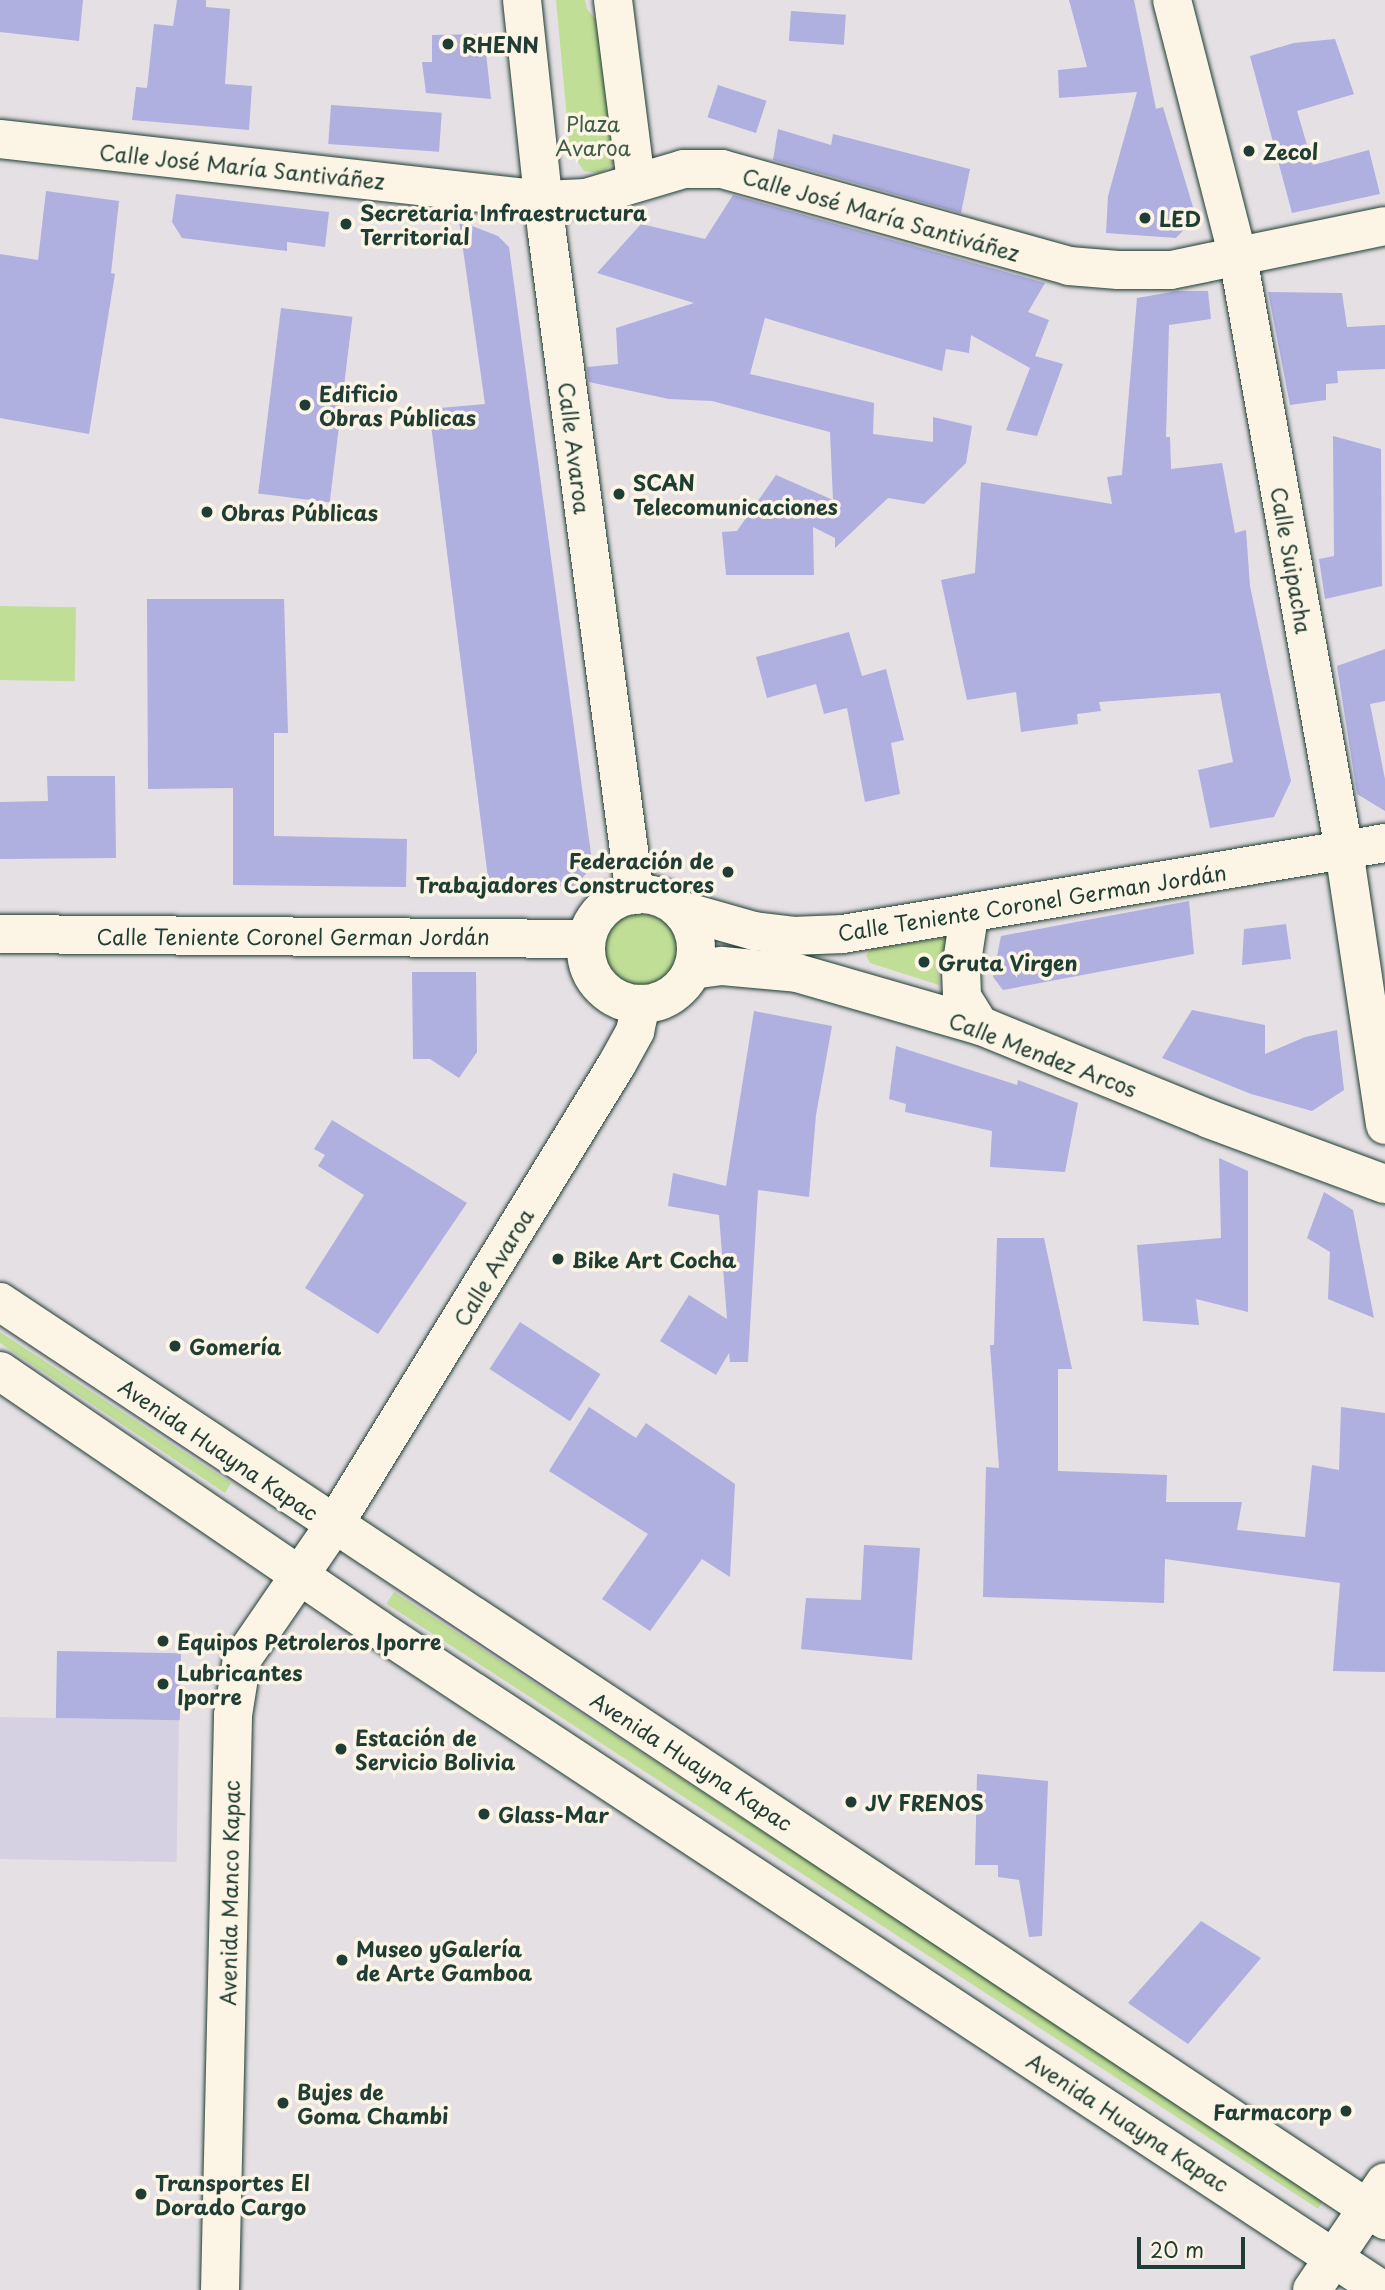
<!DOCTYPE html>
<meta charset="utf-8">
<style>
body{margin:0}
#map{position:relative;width:1385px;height:2290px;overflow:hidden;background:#e5e0e4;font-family:"Playpen Sans",sans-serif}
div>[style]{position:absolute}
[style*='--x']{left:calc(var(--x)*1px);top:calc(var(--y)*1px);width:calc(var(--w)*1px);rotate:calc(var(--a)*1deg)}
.built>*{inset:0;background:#d5d1e3;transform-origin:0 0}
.green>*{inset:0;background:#c0de96;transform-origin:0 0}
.round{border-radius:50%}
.building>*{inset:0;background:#afafe0;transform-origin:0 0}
.roads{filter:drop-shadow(0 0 2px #1f3d34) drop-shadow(0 0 2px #1f3d34)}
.minor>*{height:38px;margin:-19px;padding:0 19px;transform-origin:19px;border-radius:19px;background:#fcf5e5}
.minor>.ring{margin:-19px;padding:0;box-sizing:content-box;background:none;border:38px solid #fcf5e5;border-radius:50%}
.major>*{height:38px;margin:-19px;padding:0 19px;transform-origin:19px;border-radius:19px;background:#fcf5e5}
.dots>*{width:19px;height:19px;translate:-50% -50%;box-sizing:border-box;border:4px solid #fcf5e5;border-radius:50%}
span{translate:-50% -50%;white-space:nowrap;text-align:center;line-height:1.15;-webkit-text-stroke:7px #fcf5e5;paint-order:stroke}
.poi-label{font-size:21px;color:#1f3d34;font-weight:700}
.left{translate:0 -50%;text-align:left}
.right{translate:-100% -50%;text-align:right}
.park-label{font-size:21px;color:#3f5d48}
.street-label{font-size:21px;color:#1f3d34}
.scale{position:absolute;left:1137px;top:2237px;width:108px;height:32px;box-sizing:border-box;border:4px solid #1f3d34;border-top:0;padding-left:9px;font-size:21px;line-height:24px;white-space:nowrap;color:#1f3d34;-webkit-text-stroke:5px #fcf5e5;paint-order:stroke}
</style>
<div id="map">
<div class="built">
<i style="left:0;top:1717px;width:179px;height:142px;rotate:1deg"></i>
</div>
<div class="green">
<i style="clip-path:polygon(556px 0,585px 0,587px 9px,608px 34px,614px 164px,600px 173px,584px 171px,570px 151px)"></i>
<i style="left:0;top:606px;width:76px;height:74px;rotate:1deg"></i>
<i class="round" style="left:604px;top:914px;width:74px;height:74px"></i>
<i style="clip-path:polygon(950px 937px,938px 966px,939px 985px,870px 963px,866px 955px,871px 949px)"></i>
<i style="clip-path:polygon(0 1332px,231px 1483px,225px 1493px,0 1343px)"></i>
<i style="left:394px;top:1592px;width:1111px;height:14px;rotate:33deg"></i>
</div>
<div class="building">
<i style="clip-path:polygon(0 0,83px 0,79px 41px,0 32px)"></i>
<i style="clip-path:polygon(177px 0,206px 0,206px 7px,230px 9px,225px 84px,252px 86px,249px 130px,132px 120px,136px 87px,147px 88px,154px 24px,173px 26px)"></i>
<i style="clip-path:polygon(1069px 0,1134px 0,1156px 109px,1163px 107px,1196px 217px,1176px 238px,1106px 233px,1108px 196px,1137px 92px,1059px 98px,1058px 70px,1087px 67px)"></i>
<i style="left:791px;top:11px;width:55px;height:30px;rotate:4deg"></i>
<i style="clip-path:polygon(484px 34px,491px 99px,426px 93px,422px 62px,432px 62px,432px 35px)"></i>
<i style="clip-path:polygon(1335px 39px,1354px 94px,1297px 111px,1313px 165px,1369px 150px,1380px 194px,1292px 213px,1250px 56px,1294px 43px)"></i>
<i style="left:718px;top:85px;width:51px;height:34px;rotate:18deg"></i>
<i style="left:331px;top:105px;width:111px;height:39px;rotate:4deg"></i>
<i style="clip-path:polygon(778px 129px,831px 145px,833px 134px,970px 169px,961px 213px,773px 160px)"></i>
<i style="clip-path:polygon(46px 191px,119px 201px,111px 273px,115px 274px,89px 434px,0 418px,0 254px,38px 260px)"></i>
<i style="clip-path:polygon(176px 194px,329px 212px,325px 247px,287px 242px,287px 251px,182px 238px,172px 222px)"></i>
<i style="clip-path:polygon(733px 195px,1045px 283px,1028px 312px,1049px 320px,1035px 356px,1063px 364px,1037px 436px,1006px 430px,1030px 368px,971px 335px,969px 353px,946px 349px,942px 371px,765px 318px,750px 374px,874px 403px,873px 434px,933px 442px,933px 417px,972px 426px,966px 463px,924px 504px,888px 498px,835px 548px,835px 538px,813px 527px,814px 575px,726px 575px,722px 532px,737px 531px,776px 475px,833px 500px,830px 432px,712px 401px,669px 399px,589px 382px,587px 367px,618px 364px,616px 328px,694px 303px,597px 273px,641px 224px,705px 239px)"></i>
<i style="clip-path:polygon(459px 221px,498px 236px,509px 247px,591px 854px,588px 871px,576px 886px,489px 886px,429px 409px,485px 404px)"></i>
<i style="clip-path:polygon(1178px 291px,1208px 291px,1211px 319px,1169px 325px,1166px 437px,1170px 437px,1171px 469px,1222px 463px,1235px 533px,1246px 530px,1250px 586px,1291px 781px,1274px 817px,1210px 828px,1198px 770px,1233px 762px,1220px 693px,1099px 702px,1101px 711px,1077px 714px,1078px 724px,1021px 732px,1016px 692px,967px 700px,941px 580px,975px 573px,981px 482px,1112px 504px,1107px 477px,1122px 475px,1137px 298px)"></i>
<i style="clip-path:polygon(1268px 292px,1342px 293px,1347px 327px,1385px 325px,1385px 369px,1337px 371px,1338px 383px,1326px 384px,1326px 400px,1290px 405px)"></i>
<i style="left:281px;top:308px;width:72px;height:187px;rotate:7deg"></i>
<i style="clip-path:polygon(1333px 436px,1381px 449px,1382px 586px,1325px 599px,1319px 559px,1334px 556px)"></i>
<i style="clip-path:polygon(147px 599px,284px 599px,288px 733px,274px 733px,274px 836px,407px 839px,406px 887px,233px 885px,233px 788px,148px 789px)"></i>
<i style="clip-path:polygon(849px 632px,862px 676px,886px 669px,904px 740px,891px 743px,900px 794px,865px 802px,847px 708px,824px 714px,816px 684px,767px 698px,756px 657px)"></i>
<i style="clip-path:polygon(1385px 649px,1385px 701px,1370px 704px,1385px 779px,1385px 811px,1357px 794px,1337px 666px)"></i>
<i style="clip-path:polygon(47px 776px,115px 776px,116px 858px,0 859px,0 802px,48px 801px)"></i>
<i style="clip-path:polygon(1189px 901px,1194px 954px,1003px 990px,993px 977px,1001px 936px)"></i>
<i style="clip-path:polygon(1286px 924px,1291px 959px,1242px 965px,1244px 929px)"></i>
<i style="clip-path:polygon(412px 972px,476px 972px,477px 1052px,459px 1078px,430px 1059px,413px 1059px)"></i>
<i style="clip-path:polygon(1192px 1010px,1265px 1025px,1265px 1054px,1305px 1037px,1337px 1030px,1344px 1090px,1312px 1111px,1251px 1094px,1162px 1058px)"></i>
<i style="clip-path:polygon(754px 1011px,832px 1026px,816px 1115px,809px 1197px,758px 1190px,748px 1362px,730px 1362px,729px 1353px,716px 1375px,660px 1341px,689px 1295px,727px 1319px,719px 1215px,668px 1206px,673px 1173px,726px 1186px)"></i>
<i style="clip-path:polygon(896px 1046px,1017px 1085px,1018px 1080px,1078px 1103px,1065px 1172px,990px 1167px,992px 1131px,905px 1112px,906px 1104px,889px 1099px)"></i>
<i style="clip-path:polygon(332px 1120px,467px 1203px,378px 1334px,305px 1288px,364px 1195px,318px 1166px,325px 1155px,314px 1149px)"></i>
<i style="clip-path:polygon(1219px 1158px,1248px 1171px,1248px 1312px,1196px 1299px,1199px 1325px,1143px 1321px,1137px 1245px,1221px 1238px)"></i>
<i style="clip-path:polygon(1324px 1192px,1353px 1210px,1374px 1318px,1328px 1299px,1330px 1252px,1307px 1238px)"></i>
<i style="clip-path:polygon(997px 1238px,1044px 1238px,1072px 1369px,1058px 1369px,1058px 1471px,1167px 1475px,1166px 1502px,1242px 1502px,1237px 1530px,1305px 1537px,1312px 1465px,1339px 1470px,1341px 1407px,1385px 1413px,1385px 1672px,1333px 1671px,1340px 1583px,1165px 1559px,1164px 1603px,983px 1597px,986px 1467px,999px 1468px,990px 1345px,994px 1345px)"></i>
<i style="left:520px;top:1322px;width:96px;height:56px;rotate:33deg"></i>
<i style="clip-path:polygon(589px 1407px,636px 1438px,646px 1423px,735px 1484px,730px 1577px,702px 1559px,650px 1631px,602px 1599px,648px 1534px,549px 1471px)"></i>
<i style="clip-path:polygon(864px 1545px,920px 1548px,912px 1660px,801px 1649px,806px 1598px,861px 1600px)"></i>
<i style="left:57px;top:1651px;width:124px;height:67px;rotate:1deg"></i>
<i style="clip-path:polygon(977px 1774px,1048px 1781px,1042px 1936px,1029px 1937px,1019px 1880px,998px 1877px,998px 1865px,975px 1865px)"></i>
<i style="clip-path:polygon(1201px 1921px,1261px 1958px,1188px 2044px,1128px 2003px)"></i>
</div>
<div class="roads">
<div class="minor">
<i style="--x:522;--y:0;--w:234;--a:83.9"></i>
<i style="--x:547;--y:233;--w:668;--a:82.43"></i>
<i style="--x:613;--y:0;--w:183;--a:82.8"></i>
<i style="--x:1172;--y:0;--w:265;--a:75.6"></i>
<i style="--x:1238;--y:257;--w:602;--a:79.87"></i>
<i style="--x:1344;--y:850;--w:278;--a:81.5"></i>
<i style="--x:0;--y:139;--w:547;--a:6.4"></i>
<i style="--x:544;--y:200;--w:42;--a:-2.7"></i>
<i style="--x:586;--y:198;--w:102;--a:-16.5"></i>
<i style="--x:684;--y:169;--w:38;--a:0"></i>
<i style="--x:722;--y:169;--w:360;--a:15.6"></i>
<i style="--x:1069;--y:266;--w:49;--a:4.7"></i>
<i style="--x:1118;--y:270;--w:53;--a:0"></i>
<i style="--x:1171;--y:270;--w:218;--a:-11.6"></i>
<i class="ring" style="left:586px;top:894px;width:72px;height:72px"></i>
<i style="--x:680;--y:910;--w:77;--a:15.8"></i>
<i style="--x:754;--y:931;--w:38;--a:7"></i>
<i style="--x:792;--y:936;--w:51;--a:-2.2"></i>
<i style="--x:843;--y:934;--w:550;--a:-9.53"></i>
<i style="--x:969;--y:916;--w:53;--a:98.7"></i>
<i style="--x:961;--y:968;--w:29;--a:88"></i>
<i style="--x:962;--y:997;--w:34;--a:58"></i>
<i style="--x:0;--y:934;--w:586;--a:0.49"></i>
<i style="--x:692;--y:970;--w:30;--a:-8"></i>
<i style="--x:722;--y:966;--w:75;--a:5.3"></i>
<i style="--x:797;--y:973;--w:195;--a:16.1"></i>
<i style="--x:984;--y:1027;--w:243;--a:22.2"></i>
<i style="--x:1209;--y:1119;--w:188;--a:20.3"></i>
<i style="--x:220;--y:2290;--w:575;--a:-88.7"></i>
<i style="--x:233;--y:1715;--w:57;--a:-80.9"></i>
<i style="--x:242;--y:1659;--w:163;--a:-55.5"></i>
<i style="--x:334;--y:1525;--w:541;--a:-58.45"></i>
<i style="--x:617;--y:1064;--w:38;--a:-61"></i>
<i style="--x:635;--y:1031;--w:28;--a:-77"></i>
<i style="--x:1312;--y:2290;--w:130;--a:-55.9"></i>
</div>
<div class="major">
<i style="--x:0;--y:1302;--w:1662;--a:33.54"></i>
<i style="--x:0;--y:1371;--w:458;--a:34.3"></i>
<i style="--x:378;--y:1629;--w:1202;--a:33.36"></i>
</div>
</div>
<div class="dots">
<i style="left:448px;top:44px;background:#1f3d34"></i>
<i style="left:1249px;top:151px;background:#1f3d34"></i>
<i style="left:1145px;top:218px;background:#1f3d34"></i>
<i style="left:346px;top:224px;background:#1f3d34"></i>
<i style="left:305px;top:405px;background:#1f3d34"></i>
<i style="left:619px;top:494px;background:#1f3d34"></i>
<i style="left:207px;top:512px;background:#1f3d34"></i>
<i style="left:728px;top:872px;background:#1f3d34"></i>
<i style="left:924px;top:962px;background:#1f3d34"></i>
<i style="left:558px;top:1259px;background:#1f3d34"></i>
<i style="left:175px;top:1346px;background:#1f3d34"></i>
<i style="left:163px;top:1641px;background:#1f3d34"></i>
<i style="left:163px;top:1684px;background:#1f3d34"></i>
<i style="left:341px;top:1749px;background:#1f3d34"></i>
<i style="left:851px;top:1802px;background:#1f3d34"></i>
<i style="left:484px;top:1814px;background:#1f3d34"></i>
<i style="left:342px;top:1960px;background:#1f3d34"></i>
<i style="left:283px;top:2103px;background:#1f3d34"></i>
<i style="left:1346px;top:2111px;background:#1f3d34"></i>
<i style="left:141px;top:2194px;background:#1f3d34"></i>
</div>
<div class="poi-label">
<span class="left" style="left:462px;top:44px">RHENN</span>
<span class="left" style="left:1263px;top:151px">Zecol</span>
<span class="left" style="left:360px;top:224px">Secretaria Infraestructura<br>Territorial</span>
<span class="left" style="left:1159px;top:218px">LED</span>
<span class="left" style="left:319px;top:405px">Edificio<br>Obras Públicas</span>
<span class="left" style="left:633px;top:494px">SCAN<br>Telecomunicaciones</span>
<span class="left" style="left:221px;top:512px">Obras Públicas</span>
<span class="right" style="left:714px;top:872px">Federación de<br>Trabajadores Constructores</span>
<span class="left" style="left:938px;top:962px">Gruta Virgen</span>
<span class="left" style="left:572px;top:1259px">Bike Art Cocha</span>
<span class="left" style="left:189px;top:1346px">Gomería</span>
<span class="left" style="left:177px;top:1641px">Equipos Petroleros Iporre</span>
<span class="left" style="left:177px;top:1684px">Lubricantes<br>Iporre</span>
<span class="left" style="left:355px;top:1749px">Estación de<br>Servicio Bolivia</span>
<span class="left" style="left:865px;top:1802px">JV FRENOS</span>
<span class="left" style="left:498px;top:1814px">Glass-Mar</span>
<span class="left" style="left:356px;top:1960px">Museo yGalería<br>de Arte Gamboa</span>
<span class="left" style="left:297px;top:2103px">Bujes de<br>Goma Chambi</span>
<span class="right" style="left:1332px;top:2111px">Farmacorp</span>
<span class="left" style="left:155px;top:2194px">Transportes El<br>Dorado Cargo</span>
</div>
<div class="park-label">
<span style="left:593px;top:135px">Plaza<br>Avaroa</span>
</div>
<div class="street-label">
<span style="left:242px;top:166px;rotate:6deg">Calle José María Santiváñez</span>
<span style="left:881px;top:214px;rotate:16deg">Calle José María Santiváñez</span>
<span style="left:575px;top:448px;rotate:83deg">Calle Avaroa</span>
<span style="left:1292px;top:560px;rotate:80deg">Calle Suipacha</span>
<span style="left:1032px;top:902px;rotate:-9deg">Calle Teniente Coronel German Jordán</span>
<span style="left:293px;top:936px">Calle Teniente Coronel German Jordán</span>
<span style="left:1043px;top:1054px;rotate:21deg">Calle Mendez Arcos</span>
<span style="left:493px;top:1267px;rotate:-59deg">Calle Avaroa</span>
<span style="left:219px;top:1449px;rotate:34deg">Avenida Huayna Kapac</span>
<span style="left:692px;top:1761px;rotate:33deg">Avenida Huayna Kapac</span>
<span style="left:229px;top:1893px;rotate:-89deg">Avenida Manco Kapac</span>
<span style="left:1128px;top:2122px;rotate:33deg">Avenida Huayna Kapac</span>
</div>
<div class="scale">20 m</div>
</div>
